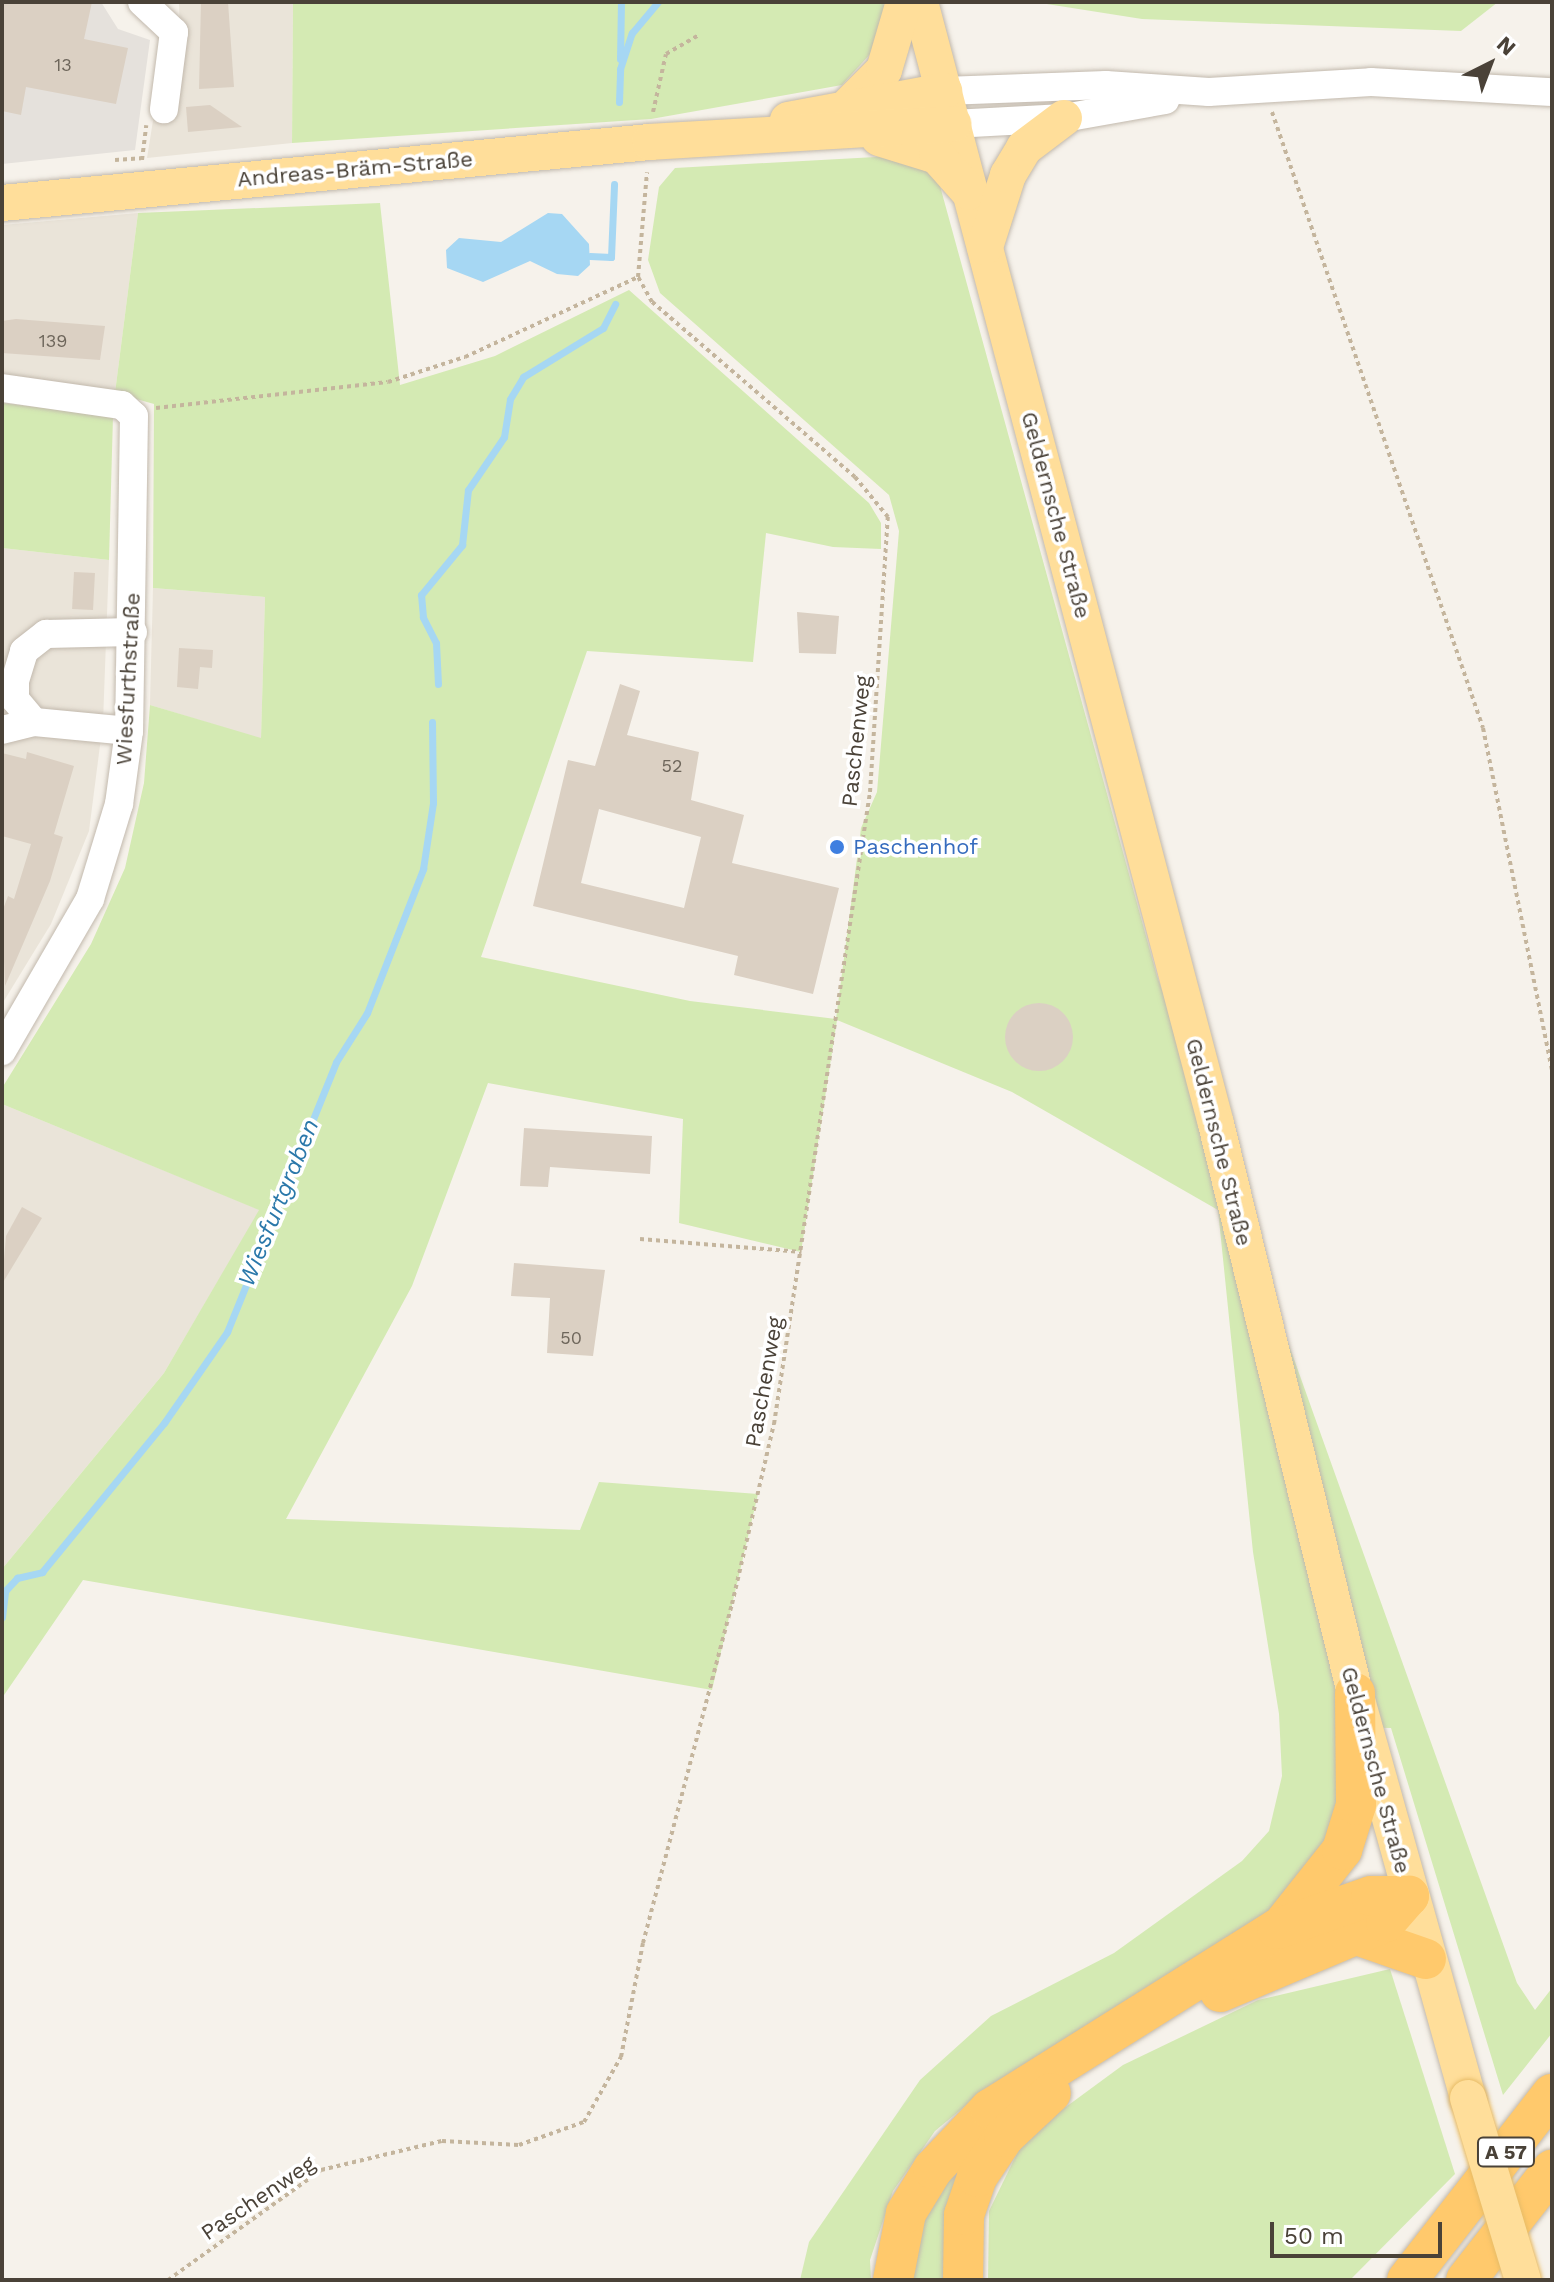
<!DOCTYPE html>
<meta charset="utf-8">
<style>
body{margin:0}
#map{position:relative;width:1554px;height:2282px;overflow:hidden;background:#f6f2eb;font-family:"Work Sans",sans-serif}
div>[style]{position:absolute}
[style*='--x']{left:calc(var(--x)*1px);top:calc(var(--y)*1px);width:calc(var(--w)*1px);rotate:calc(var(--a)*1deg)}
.residential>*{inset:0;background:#eae4d9}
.industrial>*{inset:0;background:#e5e1dc}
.green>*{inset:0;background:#d4eab3}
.water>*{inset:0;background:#a6d7f3}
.stream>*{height:7px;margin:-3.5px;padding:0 3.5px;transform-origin:3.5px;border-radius:3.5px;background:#a6d7f3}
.building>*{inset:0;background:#dbd0c3;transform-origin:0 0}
.round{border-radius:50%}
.path>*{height:4px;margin-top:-2px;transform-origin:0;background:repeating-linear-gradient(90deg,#c4b59d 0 4px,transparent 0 8px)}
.roads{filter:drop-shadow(0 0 2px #c2b9ad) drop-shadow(0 0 2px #c2b9ad)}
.minor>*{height:28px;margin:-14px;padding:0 14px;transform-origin:14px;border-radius:14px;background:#fff}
.major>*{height:36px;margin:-18px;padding:0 18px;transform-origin:18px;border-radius:18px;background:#ffde9a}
.highway>*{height:40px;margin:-20px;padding:0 20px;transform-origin:20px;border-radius:20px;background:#ffc96c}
.bridges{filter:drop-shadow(0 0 2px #e8bc67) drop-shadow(0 0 2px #e8bc67)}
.major-bridge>*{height:36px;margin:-18px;padding:0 18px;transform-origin:18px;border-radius:18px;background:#ffde9a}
.dots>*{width:22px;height:22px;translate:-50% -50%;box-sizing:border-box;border:4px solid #fff;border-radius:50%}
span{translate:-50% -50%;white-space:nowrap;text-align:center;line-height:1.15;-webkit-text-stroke:7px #fff;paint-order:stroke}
.number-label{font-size:18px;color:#6e665b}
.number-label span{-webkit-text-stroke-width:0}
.shield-label span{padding:2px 6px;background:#fff;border:2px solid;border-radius:6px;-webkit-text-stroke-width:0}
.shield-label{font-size:20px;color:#4a4238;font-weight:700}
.street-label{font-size:22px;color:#4a4238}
.shop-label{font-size:22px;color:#366cbe}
.left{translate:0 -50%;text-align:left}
.water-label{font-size:24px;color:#2a78aa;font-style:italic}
.frame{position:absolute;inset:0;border:4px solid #4a4238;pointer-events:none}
.north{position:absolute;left:1450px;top:24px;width:80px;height:80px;-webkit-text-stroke:6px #fff;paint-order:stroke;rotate:42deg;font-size:22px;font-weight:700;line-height:32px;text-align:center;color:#4a4238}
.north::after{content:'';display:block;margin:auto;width:28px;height:36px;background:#4a4238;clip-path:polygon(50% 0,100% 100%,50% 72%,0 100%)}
.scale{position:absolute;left:1270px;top:2222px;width:172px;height:36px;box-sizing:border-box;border:4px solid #4a4238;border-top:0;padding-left:10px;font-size:24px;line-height:28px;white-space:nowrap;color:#4a4238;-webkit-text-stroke:6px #fff;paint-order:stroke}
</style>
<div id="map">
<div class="residential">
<i style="clip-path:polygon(179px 2px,293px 2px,292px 143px,147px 158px,156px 102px,180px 38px)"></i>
<i style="clip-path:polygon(138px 213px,115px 393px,2px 377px,2px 225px)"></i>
<i style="clip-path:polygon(2px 548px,109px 560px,103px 722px,89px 831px,51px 924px,2px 1004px)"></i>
<i style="clip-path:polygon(153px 588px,265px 597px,261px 739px,150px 705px)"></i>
<i style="clip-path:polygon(2px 1104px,260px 1210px,164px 1373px,2px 1569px)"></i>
</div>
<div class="industrial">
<i style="clip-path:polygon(2px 2px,101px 2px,118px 29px,150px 40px,135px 150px,2px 164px)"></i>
</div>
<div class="green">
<i style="clip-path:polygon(293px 2px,883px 2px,885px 9px,872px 52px,842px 85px,651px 119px,292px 143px)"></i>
<i style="clip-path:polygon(1034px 2px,1498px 2px,1461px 31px,1142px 19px)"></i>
<i style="clip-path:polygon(912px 155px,937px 175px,1157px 976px,1517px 1983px,1535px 2010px,1552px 1988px,1552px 2033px,1503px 2095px,1391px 1728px,1336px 1727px,1339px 1823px,1306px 1879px,1259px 1920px,988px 2087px,935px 2131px,893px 2191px,870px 2260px,871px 2280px,800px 2280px,809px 2242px,920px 2080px,991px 2016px,1114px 1953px,1242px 1861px,1269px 1831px,1282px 1776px,1279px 1714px,1253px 1552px,1218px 1210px,1012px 1092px,837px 1020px,801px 1252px,679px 1223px,683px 1119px,488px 1083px,412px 1286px,286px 1519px,580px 1530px,599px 1482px,758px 1494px,712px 1690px,83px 1580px,2px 1698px,2px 1569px,164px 1373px,259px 1210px,2px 1104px,2px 1088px,91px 944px,125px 868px,144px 783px,150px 705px,261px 738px,265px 597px,153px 588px,154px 404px,115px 393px,138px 213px,380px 203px,400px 385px,495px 356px,629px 290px,869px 503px,881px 523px,881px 549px,833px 547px,766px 533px,753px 662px,587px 651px,481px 957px,690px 1001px,836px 1019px,861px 828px,877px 792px,899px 531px,889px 495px,660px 293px,648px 260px,659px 187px,675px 168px)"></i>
<i style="clip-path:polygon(2px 403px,113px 416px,109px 560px,2px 548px)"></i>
<i style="clip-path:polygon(1390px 1969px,1455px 2174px,1350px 2280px,988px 2280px,989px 2211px,1025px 2137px,1123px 2065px,1258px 2000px)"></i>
<i style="clip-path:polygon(966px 2146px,951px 2280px,904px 2280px,919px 2213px)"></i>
</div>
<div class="water">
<i style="clip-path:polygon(548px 213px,562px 214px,589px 244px,590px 265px,578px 276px,557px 274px,530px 261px,483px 282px,447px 268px,446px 250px,459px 238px,501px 242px)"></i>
</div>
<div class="stream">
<i style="--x:620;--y:59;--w:57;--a:-89"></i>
<i style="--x:619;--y:102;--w:33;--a:-88"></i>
<i style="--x:620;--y:69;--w:38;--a:-72"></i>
<i style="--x:632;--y:33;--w:40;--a:-50"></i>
<i style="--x:590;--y:256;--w:21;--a:3"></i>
<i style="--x:611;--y:257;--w:73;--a:-87.6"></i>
<i style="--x:438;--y:684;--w:41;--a:-92.8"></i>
<i style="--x:436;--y:643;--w:29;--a:-117"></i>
<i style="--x:423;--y:617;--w:22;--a:-95"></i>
<i style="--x:421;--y:595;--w:65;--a:-50.6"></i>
<i style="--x:462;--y:545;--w:55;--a:-83.8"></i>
<i style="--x:468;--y:490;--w:64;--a:-55.8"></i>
<i style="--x:504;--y:437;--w:38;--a:-81"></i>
<i style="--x:510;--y:399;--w:26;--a:-59"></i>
<i style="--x:523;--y:377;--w:94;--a:-31.5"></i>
<i style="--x:603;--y:328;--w:27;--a:-63"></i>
<i style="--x:2;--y:1617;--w:26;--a:-83"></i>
<i style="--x:5;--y:1591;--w:18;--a:-47"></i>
<i style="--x:17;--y:1578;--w:26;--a:-13"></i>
<i style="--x:42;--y:1572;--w:193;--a:-50.7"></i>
<i style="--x:164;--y:1423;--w:111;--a:-55.3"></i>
<i style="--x:227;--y:1332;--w:291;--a:-68"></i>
<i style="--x:336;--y:1062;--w:58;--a:-57.7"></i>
<i style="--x:367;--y:1013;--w:155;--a:-68.7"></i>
<i style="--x:423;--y:869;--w:67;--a:-81.4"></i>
<i style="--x:433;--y:803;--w:81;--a:-90.7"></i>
</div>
<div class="building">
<i style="clip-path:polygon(2px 2px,92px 2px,84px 39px,128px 48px,116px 104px,26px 87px,21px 115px,2px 111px)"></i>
<i style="clip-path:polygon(201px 2px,228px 2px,234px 87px,199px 89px)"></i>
<i style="clip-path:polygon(210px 105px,242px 127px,188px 132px,186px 107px)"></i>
<i style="clip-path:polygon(16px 319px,105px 326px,100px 360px,2px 353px,2px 321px)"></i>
<i style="left:74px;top:572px;width:21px;height:37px;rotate:3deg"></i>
<i style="clip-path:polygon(797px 612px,839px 616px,836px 654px,799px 653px)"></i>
<i style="clip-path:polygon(179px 648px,213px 650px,212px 668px,200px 667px,198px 689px,177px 687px)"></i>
<i style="clip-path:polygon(evenodd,620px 684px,640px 691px,627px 735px,699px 752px,691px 800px,744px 815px,732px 863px,839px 888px,813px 994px,734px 975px,738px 956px,533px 906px,568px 760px,595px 766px,620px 684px,599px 809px,701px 837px,684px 908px,581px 883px,599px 809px)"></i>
<i style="clip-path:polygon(27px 752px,74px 766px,54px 834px,63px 837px,50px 881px,5px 986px,2px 912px,8px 896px,14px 899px,31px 844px,2px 836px,2px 753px,26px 759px)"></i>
<i class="round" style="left:1005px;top:1003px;width:68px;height:68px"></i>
<i style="clip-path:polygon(524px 1128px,652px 1136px,650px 1174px,550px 1167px,548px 1187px,520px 1186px)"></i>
<i style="clip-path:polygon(22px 1207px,42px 1218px,2px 1284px,6px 1236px)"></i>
<i style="clip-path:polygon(514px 1263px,605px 1270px,593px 1356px,547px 1353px,550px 1298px,511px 1296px)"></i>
</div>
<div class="path">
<i style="--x:653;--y:112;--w:59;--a:-77.4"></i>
<i style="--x:666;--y:54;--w:39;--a:-30"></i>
<i style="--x:1272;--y:112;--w:651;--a:71.09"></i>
<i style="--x:1483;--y:728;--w:350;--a:78.6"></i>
<i style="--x:115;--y:160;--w:26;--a:-4"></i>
<i style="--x:142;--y:160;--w:35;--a:-83"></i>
<i style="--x:156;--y:408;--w:233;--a:-6.4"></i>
<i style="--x:388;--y:382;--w:81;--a:-18"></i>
<i style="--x:465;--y:357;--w:191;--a:-24.8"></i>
<i style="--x:638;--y:277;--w:105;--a:-85.1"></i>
<i style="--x:640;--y:1239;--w:162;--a:4.6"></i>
<i style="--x:168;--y:2280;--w:188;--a:-35.7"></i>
<i style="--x:321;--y:2170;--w:124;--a:-13.5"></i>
<i style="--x:442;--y:2141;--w:77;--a:3"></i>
<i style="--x:519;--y:2145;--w:69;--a:-19.5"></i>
<i style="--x:584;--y:2122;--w:75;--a:-60.4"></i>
<i style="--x:621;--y:2057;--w:116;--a:-79.1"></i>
<i style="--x:643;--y:1943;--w:350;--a:-75.3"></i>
<i style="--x:732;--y:1604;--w:185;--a:-76.9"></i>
<i style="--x:774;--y:1424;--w:639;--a:-81.36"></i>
<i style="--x:870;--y:792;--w:276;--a:-86.3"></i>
<i style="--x:888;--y:517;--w:52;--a:-129.5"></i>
<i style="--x:855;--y:477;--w:268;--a:-139.2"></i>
<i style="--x:652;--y:302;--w:29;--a:-119"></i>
</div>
<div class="roads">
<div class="minor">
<i style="--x:142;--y:2;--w:44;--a:43.2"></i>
<i style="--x:174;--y:32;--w:78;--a:97.4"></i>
<i style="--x:944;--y:91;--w:162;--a:-2.1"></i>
<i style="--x:1106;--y:85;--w:103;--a:3.9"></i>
<i style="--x:1209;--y:92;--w:162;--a:-3.5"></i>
<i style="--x:1371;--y:82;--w:181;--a:3.2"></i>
<i style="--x:953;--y:124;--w:111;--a:-3.1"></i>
<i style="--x:1064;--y:118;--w:103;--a:-10.1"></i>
<i style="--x:2;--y:388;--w:121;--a:8.1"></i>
<i style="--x:122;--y:405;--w:16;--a:43"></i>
<i style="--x:134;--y:416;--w:315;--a:90.9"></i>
<i style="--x:129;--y:731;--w:74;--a:97.8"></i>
<i style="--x:119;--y:804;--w:99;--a:107"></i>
<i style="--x:90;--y:899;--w:176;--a:120.1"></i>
<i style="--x:2;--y:730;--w:33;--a:-14"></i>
<i style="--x:129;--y:731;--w:95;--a:-174.6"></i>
<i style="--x:34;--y:722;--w:30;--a:-130"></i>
<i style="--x:15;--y:699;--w:18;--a:-90"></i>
<i style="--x:15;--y:681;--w:31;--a:-73"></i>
<i style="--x:24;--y:651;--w:28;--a:-38"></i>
<i style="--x:46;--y:634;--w:87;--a:-1.3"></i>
</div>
<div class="major">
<i style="--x:920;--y:2;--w:1160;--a:75.22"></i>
<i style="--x:1216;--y:1124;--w:586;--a:76.27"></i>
<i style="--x:1355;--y:1693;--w:420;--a:74.4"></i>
<i style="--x:850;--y:104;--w:48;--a:-45"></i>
<i style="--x:884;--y:70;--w:71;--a:-73.6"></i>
<i style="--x:788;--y:120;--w:159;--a:-10.5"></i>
<i style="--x:879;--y:138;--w:61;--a:17.2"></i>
<i style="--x:937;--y:156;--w:48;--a:48.4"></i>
<i style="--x:2;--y:203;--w:651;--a:-5.38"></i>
<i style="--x:650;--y:142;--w:304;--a:-3.4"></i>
<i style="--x:985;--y:247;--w:76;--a:-72.3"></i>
<i style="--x:1008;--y:175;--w:31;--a:-59"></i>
<i style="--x:1024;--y:148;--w:50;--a:-36.9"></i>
</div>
<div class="highway">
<i style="--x:1285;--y:1922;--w:92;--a:-51.6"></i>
<i style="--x:1342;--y:1850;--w:47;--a:-72.7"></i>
<i style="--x:1356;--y:1805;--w:112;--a:-90.5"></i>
<i style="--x:1357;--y:1935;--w:73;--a:19.2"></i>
<i style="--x:1220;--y:1992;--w:180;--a:-22.9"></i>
<i style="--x:1386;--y:1922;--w:35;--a:-49"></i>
<i style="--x:893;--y:2280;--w:68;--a:-79"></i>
<i style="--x:906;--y:2213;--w:52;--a:-58.5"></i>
<i style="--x:933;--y:2169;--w:83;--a:-46.5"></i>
<i style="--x:990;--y:2109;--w:339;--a:-32.1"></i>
<i style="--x:1277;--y:1929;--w:100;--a:-19.3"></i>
<i style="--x:1371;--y:1896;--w:38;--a:0"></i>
<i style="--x:963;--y:2280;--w:65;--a:-89.1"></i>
<i style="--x:964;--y:2215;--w:40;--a:-71.1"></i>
<i style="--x:977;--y:2177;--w:48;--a:-56"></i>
<i style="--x:1004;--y:2137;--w:64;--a:-43.1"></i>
<i style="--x:1407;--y:2280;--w:236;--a:-52.1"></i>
<i style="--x:1466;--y:2280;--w:140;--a:-52"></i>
</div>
</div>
<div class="bridges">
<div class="major-bridge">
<i style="--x:1468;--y:2098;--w:190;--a:73.2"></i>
</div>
</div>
<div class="dots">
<i style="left:837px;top:847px;background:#3f7fe0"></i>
</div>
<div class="number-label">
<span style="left:63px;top:65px">13</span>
<span style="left:53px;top:341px">139</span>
<span style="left:672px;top:766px">52</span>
<span style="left:571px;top:1338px">50</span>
</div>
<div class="shield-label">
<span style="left:1506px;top:2152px">A 57</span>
</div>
<div class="street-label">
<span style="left:355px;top:169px;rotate:-5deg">Andreas-Bräm-Straße</span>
<span style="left:1056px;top:515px;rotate:75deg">Geldernsche Straße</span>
<span style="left:128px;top:679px;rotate:-87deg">Wiesfurthstraße</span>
<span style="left:856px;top:741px;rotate:-84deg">Paschenweg</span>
<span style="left:1219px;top:1142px;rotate:76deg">Geldernsche Straße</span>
<span style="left:764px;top:1382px;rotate:-80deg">Paschenweg</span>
<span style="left:1376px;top:1770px;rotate:75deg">Geldernsche Straße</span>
<span style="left:258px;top:2198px;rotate:-34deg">Paschenweg</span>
</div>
<div class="shop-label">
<span class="left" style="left:853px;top:847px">Paschenhof</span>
</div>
<div class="water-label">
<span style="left:279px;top:1203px;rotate:-68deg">Wiesfurtgraben</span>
</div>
<div class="frame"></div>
<div class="north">N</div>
<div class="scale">50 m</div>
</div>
